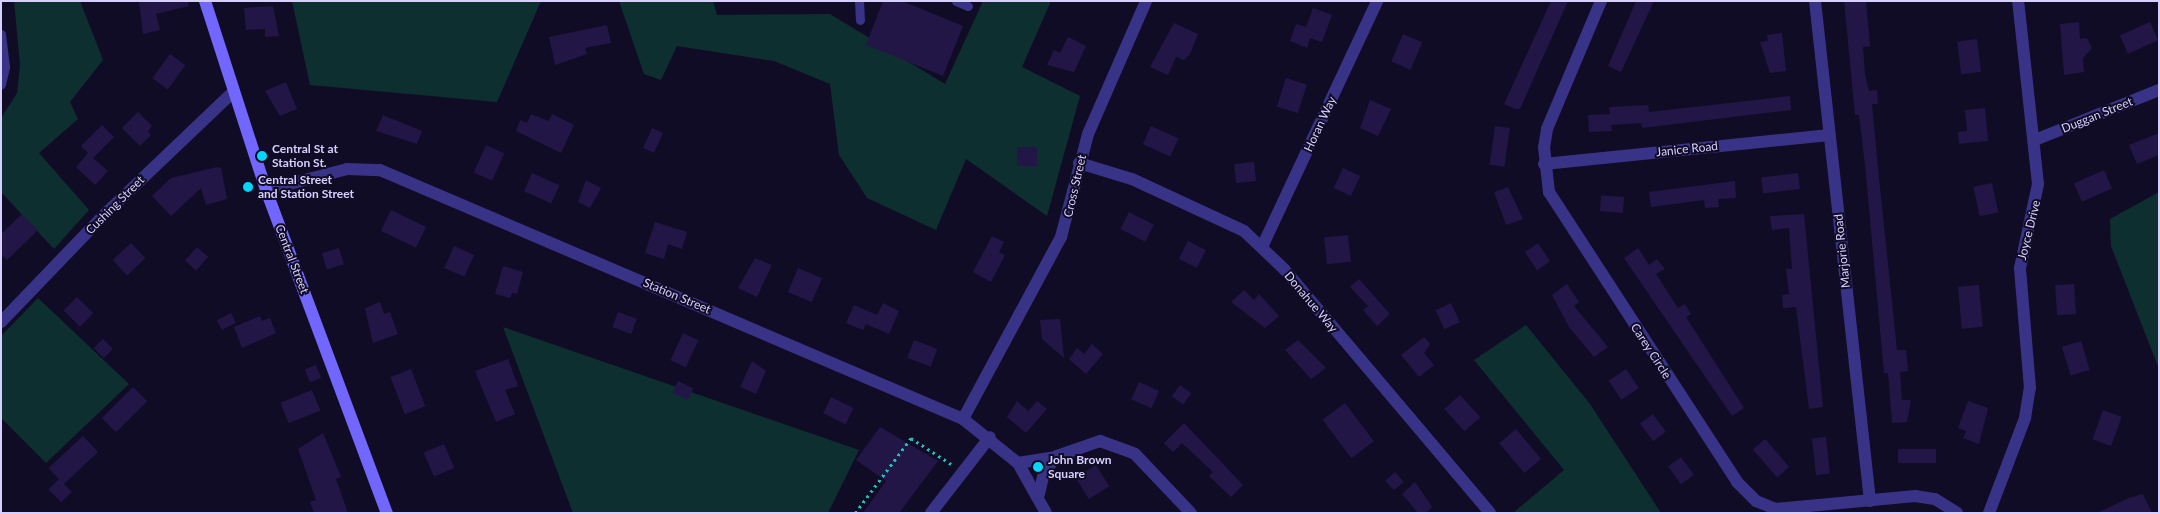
<!DOCTYPE html>
<style>
body{margin:0}
#map{position:relative;width:2160px;height:514px;overflow:hidden;background:#110c25;font-family:Lato,sans-serif}
div>[style]{position:absolute}
[style*='--x']{left:calc(var(--x)*1px);top:calc(var(--y)*1px);width:calc(var(--w)*1px);rotate:calc(var(--a)*1deg)}
.green>*{inset:0;background:#0e2f2f}
.building>*{inset:0;background:#221647;transform-origin:0 0}
.path>*{height:2.5px;margin-top:-1.25px;transform-origin:0;background:repeating-linear-gradient(90deg,#23c0bc 0 2.5px,transparent 0 6.5px)}
.lane>*{height:9px;margin:-4.5px;padding:0 4.5px;transform-origin:4.5px;border-radius:4.5px;background:#393388}
.street>*{height:12px;margin:-6px;padding:0 6px;transform-origin:6px;border-radius:6px;background:#393388}
.secondary>*{height:12px;margin:-6px;padding:0 6px;transform-origin:6px;border-radius:6px;background:#7167ff}
.dots>*{width:14px;height:14px;translate:-50% -50%;box-sizing:border-box;border:2px solid #110c25;border-radius:50%}
span{translate:-50% -50%;white-space:nowrap;text-align:center;line-height:1.15;-webkit-text-stroke:4px #110c25;paint-order:stroke}
.street-label{font-size:12px;color:#d7d0ff}
.poi-label{font-size:12px;color:#d7d0ff;font-weight:700}
.left{translate:0 -50%;text-align:left}
.frame{position:absolute;inset:0;border:2px solid #d7d0ff;pointer-events:none}
</style>
<div id="map">
<div class="green">
<i style="clip-path:polygon(14px 1px,80px 1px,103px 60px,70px 102px,78px 119px,39px 153px,89px 210px,54px 249px,1px 192px,1px 118px,17px 93px,20px 65px)"></i>
<i style="clip-path:polygon(292px 1px,541px 1px,497px 102px,310px 85px)"></i>
<i style="clip-path:polygon(619px 1px,713px 1px,717px 15px,830px 14px,945px 84px,983px 1px,1051px 1px,1022px 67px,1080px 96px,1047px 216px,966px 159px,936px 230px,867px 198px,839px 155px,830px 84px,774px 61px,677px 46px,661px 80px,644px 74px)"></i>
<i style="clip-path:polygon(2159px 192px,2159px 369px,2111px 246px,2110px 219px)"></i>
<i style="clip-path:polygon(38px 298px,129px 384px,46px 463px,1px 418px,1px 336px)"></i>
<i style="clip-path:polygon(1526px 325px,1590px 404px,1661px 513px,1513px 513px,1564px 470px,1474px 360px)"></i>
<i style="clip-path:polygon(503px 327px,859px 450px,828px 513px,573px 513px)"></i>
</div>
<div class="building">
<i style="clip-path:polygon(139px 1px,188px 1px,189px 6px,156px 14px,160px 30px,143px 34px)"></i>
<i style="clip-path:polygon(883px 1px,902px 1px,963px 26px,943px 76px,866px 45px)"></i>
<i style="clip-path:polygon(1551px 1px,1568px 1px,1520px 109px,1515px 109px,1504px 104px)"></i>
<i style="clip-path:polygon(1636px 1px,1654px 1px,1621px 72px,1608px 66px)"></i>
<i style="clip-path:polygon(1844px 1px,1866px 1px,1870px 46px,1863px 47px,1865px 74px,1869px 91px,1877px 90px,1878px 104px,1872px 104px,1879px 178px,1897px 350px,1906px 350px,1908px 371px,1900px 372px,1902px 400px,1911px 400px,1907px 422px,1892px 423px,1888px 373px,1884px 373px,1865px 165px,1859px 115px,1855px 115px)"></i>
<i style="clip-path:polygon(273px 6px,279px 36px,265px 37px,265px 29px,246px 30px,244px 8px)"></i>
<i style="clip-path:polygon(1313px 8px,1332px 15px,1322px 42px,1310px 38px,1307px 48px,1290px 41px,1296px 24px,1306px 27px)"></i>
<i style="clip-path:polygon(2079px 22px,2080px 39px,2087px 38px,2092px 48px,2083px 58px,2084px 72px,2064px 75px,2060px 24px)"></i>
<i style="left:2150px;top:22px;width:20px;height:33px;rotate:66deg"></i>
<i style="clip-path:polygon(1174px 23px,1198px 34px,1190px 54px,1184px 60px,1176px 57px,1168px 75px,1150px 67px)"></i>
<i style="clip-path:polygon(607px 25px,611px 43px,585px 48px,587px 54px,555px 65px,549px 37px)"></i>
<i style="clip-path:polygon(1782px 33px,1786px 71px,1770px 73px,1760px 42px,1768px 41px,1767px 35px)"></i>
<i style="left:1403px;top:34px;width:21px;height:30px;rotate:23deg"></i>
<i style="clip-path:polygon(1068px 37px,1086px 46px,1074px 72px,1047px 65px,1054px 50px,1060px 53px)"></i>
<i style="left:1977px;top:39px;width:33px;height:20px;rotate:83deg"></i>
<i style="left:170px;top:54px;width:19px;height:30px;rotate:36deg"></i>
<i style="left:1286px;top:78px;width:22px;height:30px;rotate:18deg"></i>
<i style="clip-path:polygon(286px 82px,297px 109px,280px 116px,265px 91px)"></i>
<i style="clip-path:polygon(1790px 96px,1791px 110px,1642px 128px,1641px 123px,1611px 125px,1612px 131px,1589px 132px,1588px 115px,1610px 114px,1609px 107px,1648px 105px,1649px 112px)"></i>
<i style="clip-path:polygon(1370px 100px,1391px 109px,1378px 136px,1360px 128px)"></i>
<i style="clip-path:polygon(1985px 108px,1988px 141px,1959px 144px,1958px 132px,1967px 131px,1965px 110px)"></i>
<i style="clip-path:polygon(138px 112px,152px 126px,148px 131px,151px 135px,140px 146px,122px 128px)"></i>
<i style="clip-path:polygon(531px 114px,549px 121px,552px 114px,574px 125px,561px 153px,516px 131px,520px 120px,527px 123px)"></i>
<i style="clip-path:polygon(383px 115px,422px 131px,417px 144px,376px 131px)"></i>
<i style="clip-path:polygon(102px 125px,114px 137px,93px 158px,108px 171px,95px 185px,76px 167px,88px 153px,81px 146px)"></i>
<i style="left:1151px;top:126px;width:30px;height:20px;rotate:24deg"></i>
<i style="left:1495px;top:126px;width:15px;height:39px;rotate:8deg"></i>
<i style="left:652px;top:128px;width:12px;height:22px;rotate:24deg"></i>
<i style="clip-path:polygon(2159px 133px,2159px 155px,2137px 164px,2129px 145px)"></i>
<i style="left:486px;top:145px;width:20px;height:30px;rotate:24deg"></i>
<i style="left:1017px;top:147px;width:20px;height:19px"></i>
<i style="left:1254px;top:162px;width:19px;height:20px;rotate:84deg"></i>
<i style="clip-path:polygon(217px 167px,221px 168px,227px 199px,206px 205px,201px 188px,171px 216px,152px 196px,171px 178px)"></i>
<i style="left:1343px;top:168px;width:19px;height:22px;rotate:25deg"></i>
<i style="left:2104px;top:170px;width:20px;height:33px;rotate:66deg"></i>
<i style="left:532px;top:173px;width:30px;height:20px;rotate:24deg"></i>
<i style="left:1798px;top:173px;width:16px;height:37px;rotate:83deg"></i>
<i style="clip-path:polygon(586px 180px,601px 188px,590px 208px,578px 202px)"></i>
<i style="clip-path:polygon(1735px 181px,1736px 198px,1718px 199px,1719px 207px,1705px 208px,1704px 200px,1651px 207px,1649px 192px)"></i>
<i style="left:1992px;top:183px;width:30px;height:19px;rotate:78deg"></i>
<i style="clip-path:polygon(1508px 187px,1523px 219px,1506px 225px,1494px 192px)"></i>
<i style="left:1624px;top:197px;width:16px;height:23px;rotate:94deg"></i>
<i style="left:391px;top:210px;width:39px;height:23px;rotate:26deg"></i>
<i style="left:1129px;top:212px;width:28px;height:19px;rotate:27deg"></i>
<i style="clip-path:polygon(22px 214px,38px 230px,7px 260px,1px 255px,1px 234px)"></i>
<i style="clip-path:polygon(1804px 214px,1823px 407px,1809px 409px,1796px 307px,1783px 308px,1782px 295px,1789px 294px,1786px 269px,1792px 269px,1789px 228px,1772px 230px,1770px 216px)"></i>
<i style="clip-path:polygon(655px 222px,687px 232px,682px 249px,668px 244px,664px 259px,645px 253px)"></i>
<i style="left:1348px;top:235px;width:27px;height:24px;rotate:84deg"></i>
<i style="clip-path:polygon(992px 236px,1004px 242px,999px 252px,1005px 255px,991px 282px,973px 272px)"></i>
<i style="left:1188px;top:241px;width:20px;height:20px;rotate:27deg"></i>
<i style="left:131px;top:243px;width:21px;height:25px;rotate:47deg"></i>
<i style="left:1538px;top:243px;width:22px;height:16px;rotate:56deg"></i>
<i style="left:454px;top:246px;width:22px;height:24px;rotate:24deg"></i>
<i style="left:197px;top:247px;width:15px;height:18px;rotate:42deg"></i>
<i style="left:339px;top:248px;width:17px;height:18px;rotate:73deg"></i>
<i style="clip-path:polygon(1638px 248px,1649px 265px,1657px 259px,1665px 269px,1656px 274px,1678px 308px,1685px 304px,1691px 314px,1686px 317px,1744px 408px,1732px 416px,1624px 258px)"></i>
<i style="clip-path:polygon(755px 258px,772px 265px,757px 297px,738px 288px)"></i>
<i style="clip-path:polygon(503px 266px,523px 272px,517px 294px,512px 293px,510px 298px,495px 294px)"></i>
<i style="left:798px;top:268px;width:26px;height:26px;rotate:23deg"></i>
<i style="clip-path:polygon(1359px 279px,1390px 314px,1377px 326px,1363px 310px,1368px 306px,1350px 287px)"></i>
<i style="clip-path:polygon(1567px 284px,1579px 302px,1574px 306px,1608px 347px,1594px 357px,1569px 327px,1552px 295px)"></i>
<i style="left:2074px;top:284px;width:30px;height:19px;rotate:86deg"></i>
<i style="left:1979px;top:285px;width:42px;height:21px;rotate:85deg"></i>
<i style="clip-path:polygon(1244px 290px,1254px 300px,1259px 294px,1279px 316px,1265px 328px,1231px 302px)"></i>
<i style="left:77px;top:297px;width:23px;height:19px;rotate:45deg"></i>
<i style="clip-path:polygon(380px 302px,384px 314px,390px 312px,398px 334px,373px 343px,365px 308px)"></i>
<i style="clip-path:polygon(883px 303px,899px 311px,889px 334px,866px 324px,863px 330px,846px 323px,854px 305px,877px 315px)"></i>
<i style="left:1451px;top:303px;width:21px;height:17px;rotate:65deg"></i>
<i style="left:618px;top:312px;width:20px;height:16px;rotate:20deg"></i>
<i style="left:231px;top:313px;width:11px;height:16px;rotate:63deg"></i>
<i style="clip-path:polygon(260px 316px,262px 321px,270px 318px,276px 333px,242px 348px,234px 327px)"></i>
<i style="clip-path:polygon(1060px 319px,1064px 358px,1042px 339px,1040px 320px)"></i>
<i style="left:683px;top:333px;width:17px;height:30px;rotate:25deg"></i>
<i style="clip-path:polygon(1424px 337px,1430px 344px,1424px 353px,1434px 365px,1419px 377px,1401px 355px)"></i>
<i style="left:103px;top:339px;width:14px;height:13px;rotate:45deg"></i>
<i style="left:914px;top:340px;width:25px;height:19px;rotate:21deg"></i>
<i style="clip-path:polygon(1298px 340px,1326px 368px,1311px 379px,1285px 350px)"></i>
<i style="left:2081px;top:341px;width:30px;height:20px;rotate:73deg"></i>
<i style="clip-path:polygon(1092px 344px,1103px 354px,1086px 374px,1069px 359px,1077px 348px,1084px 354px)"></i>
<i style="clip-path:polygon(508px 359px,518px 386px,505px 390px,515px 414px,496px 422px,475px 371px)"></i>
<i style="clip-path:polygon(752px 361px,766px 371px,756px 394px,740px 387px)"></i>
<i style="left:316px;top:365px;width:14px;height:12px;rotate:69deg"></i>
<i style="left:411px;top:369px;width:40px;height:22px;rotate:69deg"></i>
<i style="left:1626px;top:369px;width:23px;height:21px;rotate:56deg"></i>
<i style="left:678px;top:381px;width:17px;height:13px;rotate:25deg"></i>
<i style="left:1139px;top:382px;width:22px;height:19px;rotate:24deg"></i>
<i style="left:1180px;top:385px;width:14px;height:14px;rotate:36deg"></i>
<i style="left:133px;top:387px;width:20px;height:44px;rotate:45deg"></i>
<i style="left:312px;top:390px;width:22px;height:34px;rotate:68deg"></i>
<i style="left:1460px;top:395px;width:30px;height:21px;rotate:48deg"></i>
<i style="left:831px;top:397px;width:25px;height:18px;rotate:26deg"></i>
<i style="clip-path:polygon(1017px 401px,1028px 411px,1037px 401px,1047px 409px,1026px 433px,1007px 417px)"></i>
<i style="clip-path:polygon(1968px 401px,1988px 408px,1979px 444px,1963px 438px,1966px 431px,1958px 428px)"></i>
<i style="left:1345px;top:403px;width:48px;height:28px;rotate:53deg"></i>
<i style="left:2103px;top:410px;width:20px;height:31px;rotate:20deg"></i>
<i style="left:1653px;top:414px;width:22px;height:16px;rotate:54deg"></i>
<i style="clip-path:polygon(1184px 423px,1243px 485px,1231px 497px,1209px 476px,1213px 472px,1182px 443px,1173px 452px,1164px 443px)"></i>
<i style="clip-path:polygon(880px 427px,938px 461px,899px 513px,863px 513px,886px 481px,856px 460px)"></i>
<i style="left:1516px;top:429px;width:39px;height:22px;rotate:50deg"></i>
<i style="clip-path:polygon(323px 433px,341px 477px,336px 479px,348px 513px,314px 513px,310px 502px,316px 500px,298px 449px)"></i>
<i style="left:83px;top:436px;width:22px;height:47px;rotate:47deg"></i>
<i style="left:1826px;top:437px;width:37px;height:14px;rotate:84deg"></i>
<i style="left:1765px;top:439px;width:37px;height:16px;rotate:49deg"></i>
<i style="left:444px;top:444px;width:26px;height:22px;rotate:67deg"></i>
<i style="left:1936px;top:449px;width:14px;height:38px;rotate:90deg"></i>
<i style="left:1681px;top:457px;width:22px;height:16px;rotate:54deg"></i>
<i style="left:1096px;top:465px;width:25px;height:24px;rotate:58deg"></i>
<i style="left:1395px;top:472px;width:13px;height:13px;rotate:48deg"></i>
<i style="left:59px;top:479px;width:18px;height:15px;rotate:45deg"></i>
<i style="clip-path:polygon(1415px 482px,1432px 507px,1426px 513px,1418px 513px,1402px 494px)"></i>
<i style="clip-path:polygon(2143px 494px,2152px 513px,2097px 513px,2129px 498px)"></i>
</div>
<div class="path">
<i style="--x:855;--y:513;--w:94;--a:-53.3"></i>
<i style="--x:911;--y:438;--w:48;--a:33"></i>
</div>
<div class="lane">
<i style="--x:859;--y:1;--w:19;--a:87"></i>
<i style="--x:956;--y:1;--w:13;--a:23"></i>
<i style="--x:1;--y:34;--w:33;--a:83"></i>
<i style="--x:5;--y:67;--w:18;--a:103"></i>
</div>
<div class="street">
<i style="--x:1601;--y:1;--w:139;--a:112.9"></i>
<i style="--x:1547;--y:129;--w:18;--a:99"></i>
<i style="--x:1544;--y:147;--w:45;--a:83.7"></i>
<i style="--x:1549;--y:192;--w:346;--a:57"></i>
<i style="--x:1737;--y:482;--w:27;--a:45"></i>
<i style="--x:1756;--y:501;--w:22;--a:22"></i>
<i style="--x:1776;--y:509;--w:140;--a:-5.3"></i>
<i style="--x:1915;--y:496;--w:20;--a:9"></i>
<i style="--x:1935;--y:499;--w:26;--a:32"></i>
<i style="--x:1815;--y:1;--w:503;--a:83.72"></i>
<i style="--x:2035;--y:140;--w:134;--a:-22"></i>
<i style="--x:1079;--y:163;--w:55;--a:16.8"></i>
<i style="--x:1132;--y:179;--w:123;--a:24.9"></i>
<i style="--x:1244;--y:231;--w:55;--a:43.5"></i>
<i style="--x:1284;--y:269;--w:319;--a:49.8"></i>
<i style="--x:1544;--y:164;--w:287;--a:-5.8"></i>
<i style="--x:266;--y:190;--w:84;--a:-14.5"></i>
<i style="--x:347;--y:169;--w:33;--a:2"></i>
<i style="--x:380;--y:170;--w:634;--a:23.13"></i>
<i style="--x:963;--y:419;--w:70;--a:38.7"></i>
<i style="--x:1018;--y:463;--w:57;--a:60.8"></i>
<i style="--x:1262;--y:247;--w:272;--a:-64.9"></i>
<i style="--x:1;--y:322;--w:150;--a:-46.1"></i>
<i style="--x:105;--y:214;--w:177;--a:-43.6"></i>
<i style="--x:963;--y:419;--w:207;--a:-61.7"></i>
<i style="--x:1061;--y:237;--w:106;--a:-75.3"></i>
<i style="--x:1088;--y:134;--w:145;--a:-66.4"></i>
<i style="--x:1018;--y:463;--w:37;--a:-9"></i>
<i style="--x:1039;--y:494;--w:22;--a:-77"></i>
<i style="--x:1044;--y:473;--w:21;--a:-53"></i>
<i style="--x:1057;--y:456;--w:46;--a:-19.2"></i>
<i style="--x:1100;--y:441;--w:37;--a:20"></i>
<i style="--x:1135;--y:454;--w:81;--a:46.5"></i>
<i style="--x:931;--y:513;--w:96;--a:-52.2"></i>
<i style="--x:1989;--y:513;--w:102;--a:-69.2"></i>
<i style="--x:2025;--y:418;--w:30;--a:-81"></i>
<i style="--x:2030;--y:388;--w:120;--a:-94.8"></i>
<i style="--x:2020;--y:268;--w:86;--a:-77.9"></i>
<i style="--x:2038;--y:184;--w:184;--a:-96.2"></i>
</div>
<div class="secondary">
<i style="--x:205;--y:1;--w:199;--a:72.1"></i>
<i style="--x:266;--y:190;--w:345;--a:69.5"></i>
</div>
<div class="dots">
<i style="left:262px;top:156px;background:#00d7fb"></i>
<i style="left:248px;top:187px;background:#00d7fb"></i>
<i style="left:1038px;top:467px;background:#00d7fb"></i>
</div>
<div class="street-label">
<span style="left:2097px;top:115px;rotate:-22deg">Duggan Street</span>
<span style="left:1320px;top:124px;rotate:-65deg">Horan Way</span>
<span style="left:1687px;top:149px;rotate:-6deg">Janice Road</span>
<span style="left:1075px;top:186px;rotate:-77deg">Cross Street</span>
<span style="left:115px;top:205px;rotate:-45deg">Cushing Street</span>
<span style="left:2029px;top:230px;rotate:-76deg">Joyce Drive</span>
<span style="left:1842px;top:251px;rotate:-96deg">Marjorie Road</span>
<span style="left:292px;top:259px;rotate:69deg">Central Street</span>
<span style="left:677px;top:296px;rotate:23deg">Station Street</span>
<span style="left:1311px;top:302px;rotate:50deg">Donahue Way</span>
<span style="left:1651px;top:351px;rotate:57deg">Carey Circle</span>
</div>
<div class="poi-label">
<span class="left" style="left:272px;top:156px">Central St at<br>Station St.</span>
<span class="left" style="left:258px;top:187px">Central Street<br>and Station Street</span>
<span class="left" style="left:1048px;top:467px">John Brown<br>Square</span>
</div>
<div class="frame"></div>
</div>
